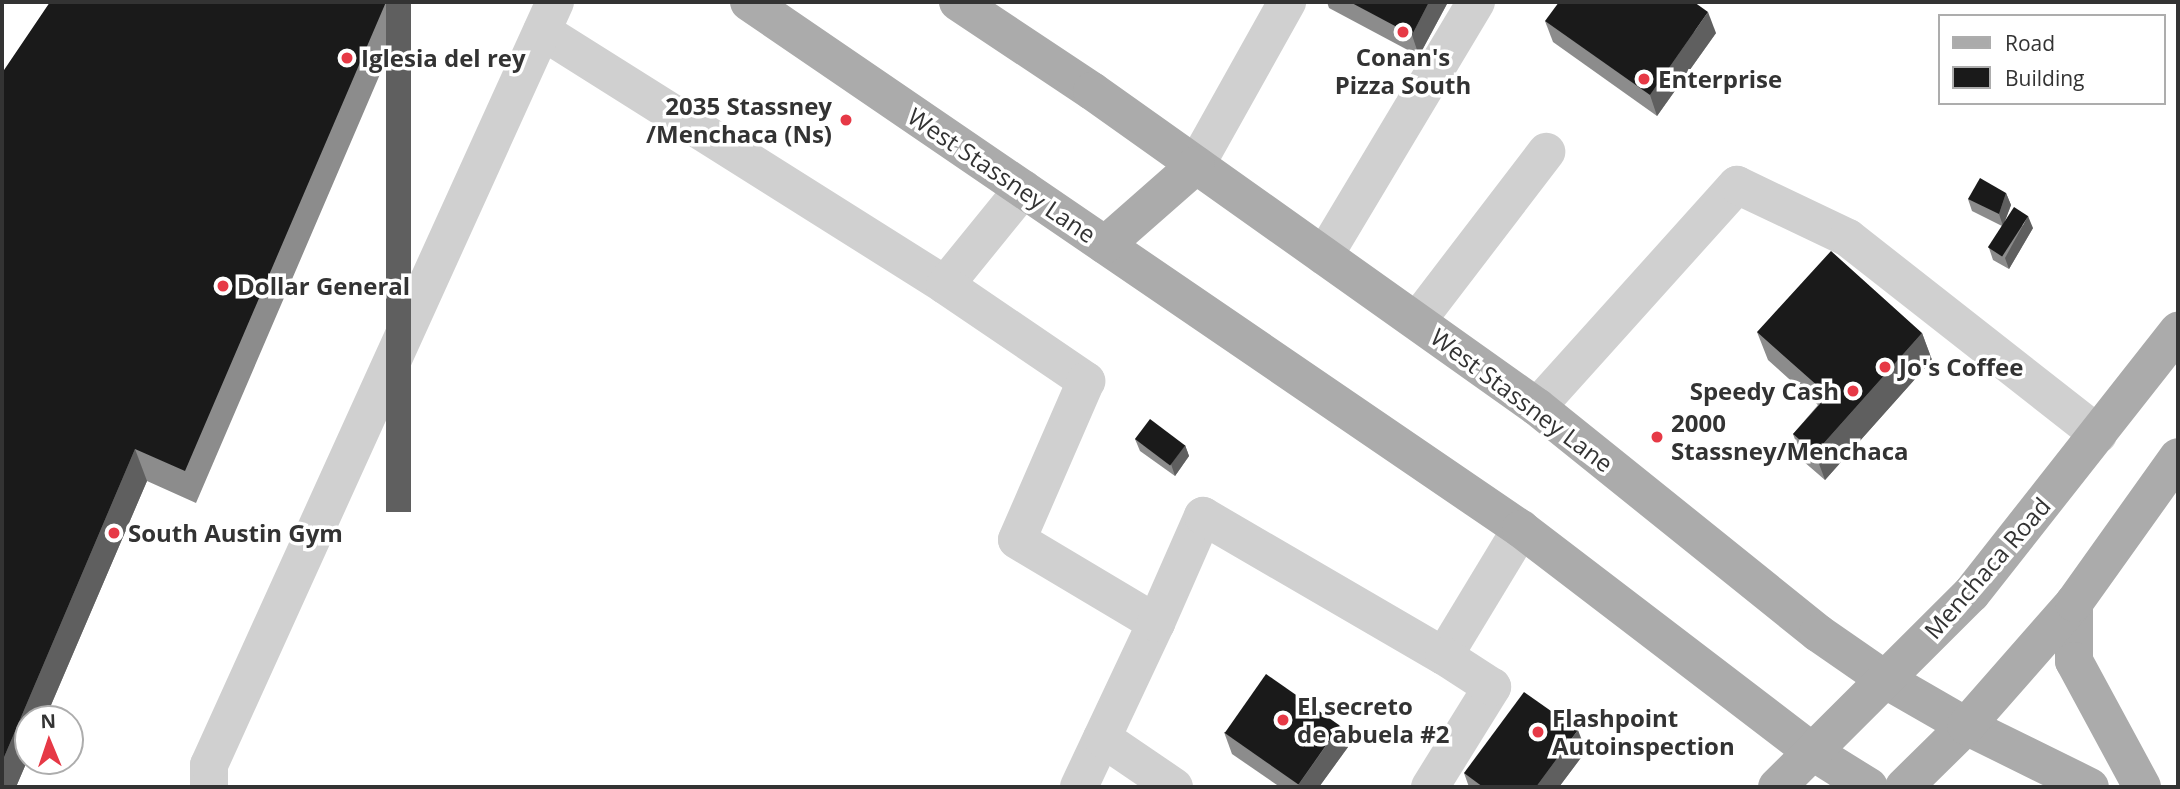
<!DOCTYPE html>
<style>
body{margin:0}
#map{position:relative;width:2180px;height:789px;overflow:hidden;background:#fff;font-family:"Open Sans",sans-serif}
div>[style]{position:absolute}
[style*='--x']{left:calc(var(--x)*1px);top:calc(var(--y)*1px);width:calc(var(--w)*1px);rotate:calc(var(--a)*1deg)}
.minor>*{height:38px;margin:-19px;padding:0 19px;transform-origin:19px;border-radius:19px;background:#d0d0d0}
.major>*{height:38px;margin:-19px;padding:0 19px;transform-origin:19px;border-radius:19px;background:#ababab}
.wall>*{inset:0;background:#8c8c8c}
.shaded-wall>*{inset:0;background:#5f5f5f;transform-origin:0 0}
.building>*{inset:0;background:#1a1a1a;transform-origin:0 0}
.dots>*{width:19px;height:19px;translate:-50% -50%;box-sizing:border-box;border:4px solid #fff;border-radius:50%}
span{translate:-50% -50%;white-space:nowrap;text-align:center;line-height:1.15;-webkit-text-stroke:7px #fff;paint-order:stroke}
.poi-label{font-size:24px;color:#333;font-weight:700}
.left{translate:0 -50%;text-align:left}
.right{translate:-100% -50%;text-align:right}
.street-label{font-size:24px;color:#333}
.frame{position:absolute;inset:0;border:4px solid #333;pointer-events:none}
.legend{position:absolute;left:1938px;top:14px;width:228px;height:91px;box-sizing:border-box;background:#fff;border:2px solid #adadad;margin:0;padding:9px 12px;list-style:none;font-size:21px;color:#333}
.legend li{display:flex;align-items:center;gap:14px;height:35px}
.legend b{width:35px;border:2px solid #adadad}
.north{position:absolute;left:14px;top:705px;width:70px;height:70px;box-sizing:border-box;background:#fff;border:2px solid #adadad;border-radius:50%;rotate:358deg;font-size:19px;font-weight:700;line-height:28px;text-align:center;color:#333}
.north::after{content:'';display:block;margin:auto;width:24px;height:32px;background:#e63946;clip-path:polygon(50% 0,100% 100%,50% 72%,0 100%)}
</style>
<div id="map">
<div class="minor">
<i style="--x:542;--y:31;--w:476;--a:32.2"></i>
<i style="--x:945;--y:285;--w:124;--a:-50.9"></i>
<i style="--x:1196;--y:165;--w:187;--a:-60.8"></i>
<i style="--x:1324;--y:256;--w:296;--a:-59.1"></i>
<i style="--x:945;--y:285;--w:171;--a:34.2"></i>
<i style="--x:1086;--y:381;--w:173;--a:113.5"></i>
<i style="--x:1017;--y:540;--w:162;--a:30.8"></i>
<i style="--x:1156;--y:623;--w:181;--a:115.2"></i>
<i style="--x:1417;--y:321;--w:213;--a:-52.6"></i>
<i style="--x:1537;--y:407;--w:299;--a:-48"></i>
<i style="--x:1737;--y:185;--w:123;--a:25.5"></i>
<i style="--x:1848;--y:238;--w:318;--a:38.1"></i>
<i style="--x:1156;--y:623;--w:117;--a:-66.3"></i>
<i style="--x:1203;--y:516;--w:279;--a:30.2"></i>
<i style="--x:1444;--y:656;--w:149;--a:-58.8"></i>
<i style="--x:1102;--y:738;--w:87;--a:34.2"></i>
<i style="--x:209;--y:787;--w:22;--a:-90"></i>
<i style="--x:209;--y:765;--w:838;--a:-65.61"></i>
<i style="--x:1430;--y:787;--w:118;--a:-58.2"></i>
<i style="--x:1492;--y:687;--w:57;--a:-147.1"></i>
</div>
<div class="major">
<i style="--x:749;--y:2;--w:935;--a:34.32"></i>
<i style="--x:1521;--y:529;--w:367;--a:37.4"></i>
<i style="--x:1813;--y:752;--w:66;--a:32"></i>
<i style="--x:958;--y:2;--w:161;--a:33.6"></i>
<i style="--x:1092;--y:91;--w:546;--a:35.38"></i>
<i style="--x:1537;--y:407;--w:361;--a:38.8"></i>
<i style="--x:1818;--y:633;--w:83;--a:34.7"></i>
<i style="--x:1886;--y:680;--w:92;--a:29.9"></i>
<i style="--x:1966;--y:726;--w:138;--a:26.2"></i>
<i style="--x:1105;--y:245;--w:121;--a:-41.3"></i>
<i style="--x:2074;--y:603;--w:58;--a:90"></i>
<i style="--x:2074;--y:661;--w:143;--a:61.6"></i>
<i style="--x:1777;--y:787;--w:274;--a:-44.9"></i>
<i style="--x:1971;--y:594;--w:335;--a:-51.8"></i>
<i style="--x:1904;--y:787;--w:87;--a:-44.5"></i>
<i style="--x:1966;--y:726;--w:164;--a:-48.7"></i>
<i style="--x:2074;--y:603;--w:179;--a:-54.5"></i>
</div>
<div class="wall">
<i style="clip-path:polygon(50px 2px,411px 2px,196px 503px,147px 481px,16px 787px,2px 787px)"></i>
<i style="clip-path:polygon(1327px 2px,1448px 2px,1419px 56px,1329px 8px)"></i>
<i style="clip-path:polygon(1545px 21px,1716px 33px,1657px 116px,1553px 42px)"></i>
<i style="clip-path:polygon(2006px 193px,2011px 205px,2005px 221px,2033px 228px,2009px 269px,1993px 260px,1989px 248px,2002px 226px,1972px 211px,1968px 199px)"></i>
<i style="clip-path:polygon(1757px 332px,1922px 333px,1932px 360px,1825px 480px,1803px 461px,1793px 434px,1818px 405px,1768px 360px)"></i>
<i style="clip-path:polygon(1135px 439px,1185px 445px,1189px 456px,1175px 476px,1140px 451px)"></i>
<i style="clip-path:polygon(1340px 726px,1348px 747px,1319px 787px,1280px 787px,1232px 754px,1224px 732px)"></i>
<i style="clip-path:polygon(1586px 751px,1559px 787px,1469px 787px,1464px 773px)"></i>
</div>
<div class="shaded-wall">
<i style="left:386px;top:2px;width:25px;height:510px"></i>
<i style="clip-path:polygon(1429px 2px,1448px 2px,1419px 56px,1412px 35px)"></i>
<i style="clip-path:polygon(1708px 12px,1716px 33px,1657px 116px,1650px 95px)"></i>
<i style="clip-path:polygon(2006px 193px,2011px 205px,2003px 226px,1999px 214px)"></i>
<i style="clip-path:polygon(2028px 216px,2033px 228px,2009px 269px,2005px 258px)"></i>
<i style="clip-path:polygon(1922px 333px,1932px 360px,1825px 480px,1815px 453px)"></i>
<i style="clip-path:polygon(1185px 445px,1189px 456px,1175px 476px,1171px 464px)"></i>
<i style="clip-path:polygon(135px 449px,147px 481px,45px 719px,28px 719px,28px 759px,16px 787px,2px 787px,2px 762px)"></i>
<i style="clip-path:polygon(1340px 726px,1348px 747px,1319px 787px,1300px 787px,1299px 784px)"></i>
<i style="clip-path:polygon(1578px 730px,1586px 751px,1559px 787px,1536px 787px)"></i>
</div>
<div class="building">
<i style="clip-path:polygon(50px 2px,386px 2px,185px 471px,135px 449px,2px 762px,2px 73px)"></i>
<i style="clip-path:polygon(1350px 2px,1429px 2px,1412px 35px)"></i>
<i style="clip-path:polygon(1559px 2px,1694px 2px,1708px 12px,1650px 95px,1545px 21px)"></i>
<i style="clip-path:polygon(1980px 178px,2006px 193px,1999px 214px,1968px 199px)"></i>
<i style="left:2014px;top:207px;width:17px;height:48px;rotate:33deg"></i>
<i style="clip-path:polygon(1831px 251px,1922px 333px,1815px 453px,1793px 434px,1828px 395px,1757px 332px)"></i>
<i style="left:1150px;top:419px;width:44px;height:25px;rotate:37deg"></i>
<i style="left:1266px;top:674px;width:90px;height:72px;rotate:35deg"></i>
<i style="clip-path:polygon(1524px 692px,1578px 730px,1536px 787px,1483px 787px,1464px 773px)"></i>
</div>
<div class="dots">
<i style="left:1403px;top:32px;background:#e63946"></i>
<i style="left:347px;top:58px;background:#e63946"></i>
<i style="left:1644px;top:79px;background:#e63946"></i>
<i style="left:846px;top:120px;background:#e63946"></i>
<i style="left:223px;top:286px;background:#e63946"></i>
<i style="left:1885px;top:367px;background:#e63946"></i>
<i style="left:1853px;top:391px;background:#e63946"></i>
<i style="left:1657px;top:437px;background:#e63946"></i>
<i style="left:114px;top:533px;background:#e63946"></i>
<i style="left:1283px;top:720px;background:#e63946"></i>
<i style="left:1538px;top:732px;background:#e63946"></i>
</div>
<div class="poi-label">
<span style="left:1403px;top:71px">Conan's<br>Pizza South</span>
<span class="left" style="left:361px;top:58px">Iglesia del rey</span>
<span class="left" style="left:1658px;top:79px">Enterprise</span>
<span class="right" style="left:832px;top:120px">2035 Stassney<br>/Menchaca (Ns)</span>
<span class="left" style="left:237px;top:286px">Dollar General</span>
<span class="left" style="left:1899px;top:367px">Jo's Coffee</span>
<span class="right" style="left:1839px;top:391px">Speedy Cash</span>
<span class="left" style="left:1671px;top:437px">2000<br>Stassney/Menchaca</span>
<span class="left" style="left:128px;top:533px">South Austin Gym</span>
<span class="left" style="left:1297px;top:720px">El secreto<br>de abuela #2</span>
<span class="left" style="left:1552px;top:732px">Flashpoint<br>Autoinspection</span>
</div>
<div class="street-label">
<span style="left:1002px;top:175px;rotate:34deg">West Stassney Lane</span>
<span style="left:1522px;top:400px;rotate:37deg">West Stassney Lane</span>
<span style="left:1987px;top:568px;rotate:-49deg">Menchaca Road</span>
</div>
<div class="frame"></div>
<ul class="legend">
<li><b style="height:9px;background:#ababab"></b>Road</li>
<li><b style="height:19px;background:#1a1a1a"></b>Building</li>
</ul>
<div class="north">N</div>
</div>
